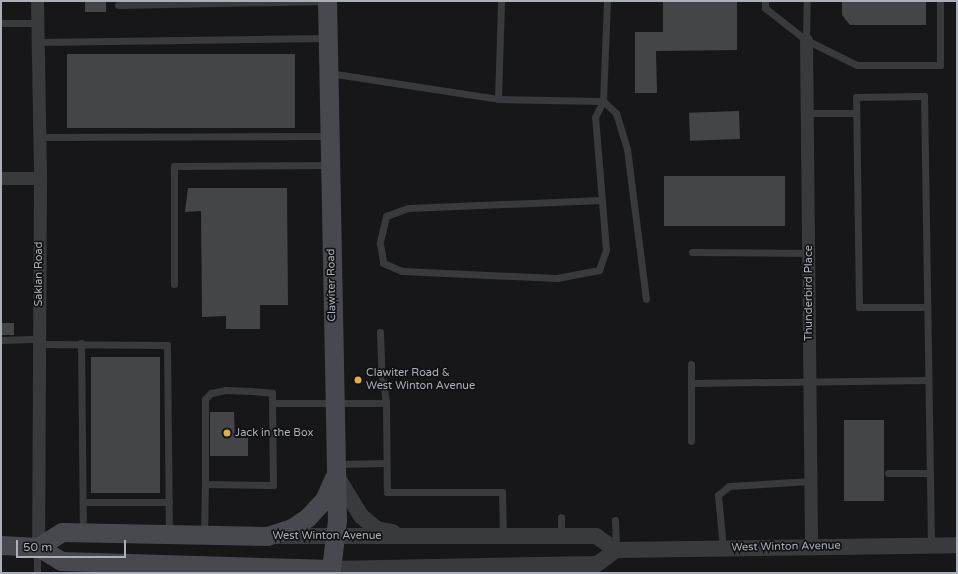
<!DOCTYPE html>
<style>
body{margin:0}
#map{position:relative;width:958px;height:574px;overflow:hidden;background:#171719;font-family:"Varela Round",sans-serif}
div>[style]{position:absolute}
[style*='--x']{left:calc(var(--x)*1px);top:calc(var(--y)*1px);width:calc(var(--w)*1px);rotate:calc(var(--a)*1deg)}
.building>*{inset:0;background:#444549;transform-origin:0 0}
.service>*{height:7px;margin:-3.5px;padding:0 3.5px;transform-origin:3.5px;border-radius:3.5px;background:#393a3e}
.minor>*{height:13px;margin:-6.5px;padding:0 6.5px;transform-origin:6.5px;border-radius:6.5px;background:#393a3e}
.tertiary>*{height:16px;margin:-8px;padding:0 8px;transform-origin:8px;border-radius:8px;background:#393a3e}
.secondary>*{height:19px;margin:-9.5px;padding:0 9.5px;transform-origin:9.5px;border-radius:9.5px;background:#47494e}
.dots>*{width:11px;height:11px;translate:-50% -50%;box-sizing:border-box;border:2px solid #121214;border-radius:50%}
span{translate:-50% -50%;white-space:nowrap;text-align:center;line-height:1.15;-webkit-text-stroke:3.5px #121214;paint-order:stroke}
.street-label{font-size:11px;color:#abafb8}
.poi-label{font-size:11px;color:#abafb8}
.left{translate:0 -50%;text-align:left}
.frame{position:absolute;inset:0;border:2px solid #abafb8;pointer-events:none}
.scale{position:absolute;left:16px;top:540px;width:110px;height:18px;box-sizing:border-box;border:2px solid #abafb8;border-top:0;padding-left:5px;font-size:12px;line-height:14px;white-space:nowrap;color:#abafb8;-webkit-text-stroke:3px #121214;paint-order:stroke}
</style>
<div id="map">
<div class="building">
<i style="left:85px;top:1px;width:21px;height:11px"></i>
<i style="clip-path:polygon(663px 1px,737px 1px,737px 50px,656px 51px,657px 93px,635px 93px,635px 32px,663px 32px)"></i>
<i style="clip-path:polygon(842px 1px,926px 1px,926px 25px,850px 25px,842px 15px)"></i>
<i style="left:67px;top:54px;width:228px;height:74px"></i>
<i style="left:739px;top:111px;width:28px;height:50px;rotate:88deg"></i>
<i style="left:664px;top:176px;width:121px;height:50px"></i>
<i style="clip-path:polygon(188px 188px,287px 188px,288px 305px,260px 305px,260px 329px,226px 329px,226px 316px,202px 317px,201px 211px,185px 212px)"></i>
<i style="left:1px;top:323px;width:13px;height:12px"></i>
<i style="left:91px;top:357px;width:69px;height:136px"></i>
<i style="clip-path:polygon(210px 412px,234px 412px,235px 438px,248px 438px,248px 456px,210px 456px)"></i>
<i style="left:844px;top:420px;width:40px;height:81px"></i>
</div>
<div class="service">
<i style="--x:765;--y:1;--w:7;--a:90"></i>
<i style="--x:765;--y:8;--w:52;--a:38"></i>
<i style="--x:806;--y:40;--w:57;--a:26.1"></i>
<i style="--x:857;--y:65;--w:83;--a:0"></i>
<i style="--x:940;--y:65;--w:64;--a:-90"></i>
<i style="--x:118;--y:5;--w:208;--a:-1.1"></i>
<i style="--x:1;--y:23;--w:36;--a:0"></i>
<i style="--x:806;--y:40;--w:39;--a:-89"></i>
<i style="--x:37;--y:42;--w:290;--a:-0.8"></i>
<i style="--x:329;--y:73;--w:171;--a:8.7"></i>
<i style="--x:498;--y:99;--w:98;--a:-88.2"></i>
<i style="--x:498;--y:99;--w:105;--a:1.1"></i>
<i style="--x:603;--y:101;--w:100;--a:-87.7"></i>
<i style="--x:807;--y:113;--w:49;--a:0"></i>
<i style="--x:39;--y:137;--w:290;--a:-0.2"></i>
<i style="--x:601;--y:200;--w:193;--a:177.6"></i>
<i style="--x:408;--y:208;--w:23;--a:160"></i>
<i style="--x:386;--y:216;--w:28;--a:103"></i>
<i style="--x:380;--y:243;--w:20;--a:81"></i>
<i style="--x:383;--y:263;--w:21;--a:23"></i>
<i style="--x:402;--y:271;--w:155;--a:2.6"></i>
<i style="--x:557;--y:278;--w:43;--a:-10.8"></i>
<i style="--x:599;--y:270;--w:21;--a:-71"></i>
<i style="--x:606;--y:250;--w:133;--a:-94.7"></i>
<i style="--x:595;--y:117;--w:18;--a:-63"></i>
<i style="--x:603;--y:101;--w:18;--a:43"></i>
<i style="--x:616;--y:113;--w:38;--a:73"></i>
<i style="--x:627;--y:149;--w:151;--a:82.8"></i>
<i style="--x:692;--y:252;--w:117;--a:0.5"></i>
<i style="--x:174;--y:284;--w:118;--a:-90"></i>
<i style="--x:174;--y:166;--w:156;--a:-0.4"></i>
<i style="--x:927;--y:307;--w:68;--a:180"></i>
<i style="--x:859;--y:307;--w:210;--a:-90.8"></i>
<i style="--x:856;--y:97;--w:68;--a:-0.8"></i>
<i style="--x:924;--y:96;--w:449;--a:89.1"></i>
<i style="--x:380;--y:332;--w:38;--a:88"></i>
<i style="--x:381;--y:370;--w:33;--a:81"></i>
<i style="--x:1;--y:340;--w:37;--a:-2"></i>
<i style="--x:81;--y:343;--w:188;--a:89.4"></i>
<i style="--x:38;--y:344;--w:129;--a:0.4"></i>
<i style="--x:167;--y:345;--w:189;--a:89.4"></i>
<i style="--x:691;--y:364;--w:77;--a:90"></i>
<i style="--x:691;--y:383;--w:237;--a:-0.7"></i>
<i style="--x:336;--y:464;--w:50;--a:-1.1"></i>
<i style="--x:888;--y:473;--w:41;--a:0"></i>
<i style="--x:205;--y:484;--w:85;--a:-90"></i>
<i style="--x:205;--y:399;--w:8;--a:-45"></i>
<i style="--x:211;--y:393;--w:14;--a:-12"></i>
<i style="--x:225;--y:390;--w:26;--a:2"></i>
<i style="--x:251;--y:391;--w:21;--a:5"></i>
<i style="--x:272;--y:393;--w:10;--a:90"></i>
<i style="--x:83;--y:502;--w:86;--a:0"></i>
<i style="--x:561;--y:517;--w:19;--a:90"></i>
<i style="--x:615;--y:520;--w:29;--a:88"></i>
<i style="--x:204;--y:534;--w:50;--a:-88.9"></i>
<i style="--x:205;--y:484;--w:68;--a:0.8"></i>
<i style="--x:273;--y:485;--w:82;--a:-90.7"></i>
<i style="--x:272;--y:403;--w:114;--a:0"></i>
<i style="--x:386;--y:403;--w:89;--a:89.4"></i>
<i style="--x:387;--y:492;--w:115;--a:0"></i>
<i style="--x:502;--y:492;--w:44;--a:88.7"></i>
<i style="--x:723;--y:548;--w:53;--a:-95.4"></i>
<i style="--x:718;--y:495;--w:14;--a:-39"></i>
<i style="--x:729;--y:486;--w:81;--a:-3.5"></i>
<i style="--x:37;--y:573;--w:24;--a:-90"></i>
</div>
<div class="minor">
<i style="--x:37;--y:1;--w:177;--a:89"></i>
<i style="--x:40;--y:178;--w:369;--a:90.3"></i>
<i style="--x:806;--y:40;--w:505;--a:89.43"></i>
<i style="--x:1;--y:178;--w:39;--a:0"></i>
</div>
<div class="tertiary">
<i style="--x:336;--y:475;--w:48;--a:58.6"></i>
<i style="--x:361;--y:516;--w:21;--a:39"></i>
<i style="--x:377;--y:529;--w:16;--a:11"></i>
<i style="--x:275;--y:536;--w:321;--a:0"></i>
<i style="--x:596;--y:536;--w:24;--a:35"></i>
<i style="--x:616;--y:550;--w:341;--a:-0.8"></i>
<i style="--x:331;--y:569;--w:266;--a:-1.1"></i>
<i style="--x:597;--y:564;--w:24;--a:-36"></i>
</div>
<div class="secondary">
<i style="--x:1;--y:545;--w:37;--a:3"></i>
<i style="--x:38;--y:547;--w:27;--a:31"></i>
<i style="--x:61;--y:561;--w:270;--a:1.7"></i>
<i style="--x:331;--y:569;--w:49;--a:-83"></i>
<i style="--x:337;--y:520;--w:519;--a:-91.1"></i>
<i style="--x:38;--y:547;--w:28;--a:-32"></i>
<i style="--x:62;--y:532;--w:205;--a:1.1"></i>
<i style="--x:267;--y:536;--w:26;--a:-18"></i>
<i style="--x:292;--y:528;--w:18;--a:-34"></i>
<i style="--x:307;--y:518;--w:25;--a:-47"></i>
<i style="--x:324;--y:500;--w:24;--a:-66"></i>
</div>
<div class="dots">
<i style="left:358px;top:380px;background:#e4ac45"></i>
<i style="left:227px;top:433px;background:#e4ac45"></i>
</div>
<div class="street-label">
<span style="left:39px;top:274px;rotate:-90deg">Saklan Road</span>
<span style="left:332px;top:285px;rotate:-91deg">Clawiter Road</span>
<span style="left:809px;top:293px;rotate:-90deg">Thunderbird Place</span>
<span style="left:327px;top:536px">West Winton Avenue</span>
<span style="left:786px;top:547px;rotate:-1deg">West Winton Avenue</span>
</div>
<div class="poi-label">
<span class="left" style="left:366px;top:380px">Clawiter Road &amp;<br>West Winton Avenue</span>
<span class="left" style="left:235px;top:433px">Jack in the Box</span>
</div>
<div class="frame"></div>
<div class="scale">50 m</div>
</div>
